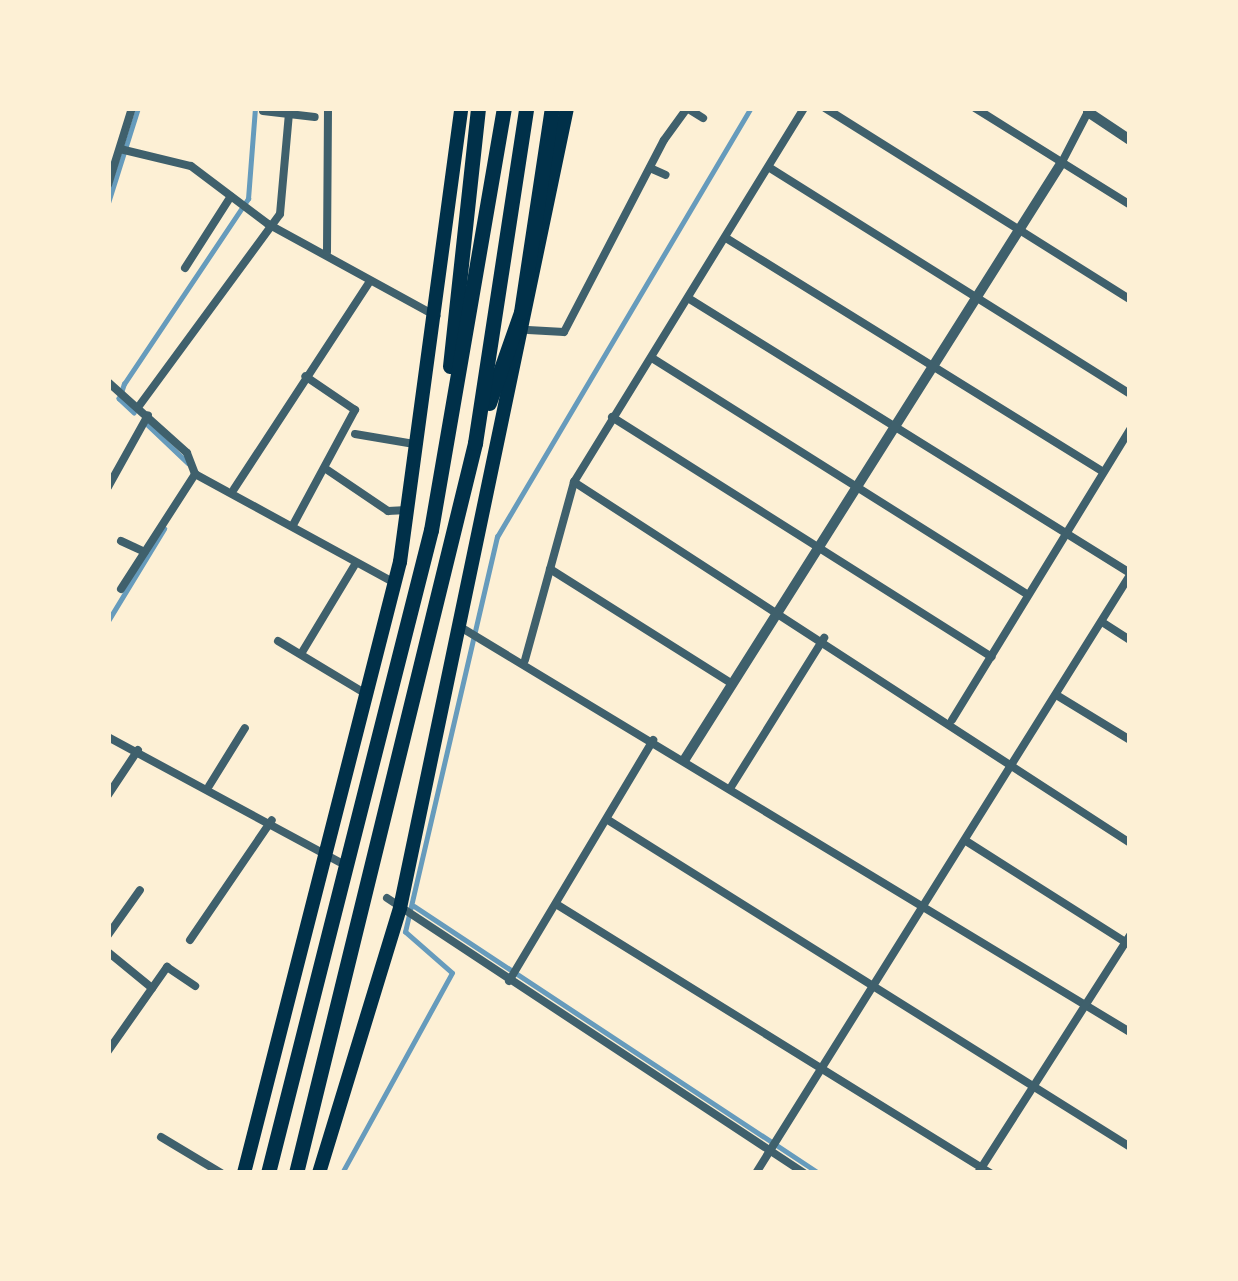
<!DOCTYPE html>
<style>
body{margin:0}
#map{position:relative;width:1238px;height:1281px;overflow:hidden;background:#fdf0d5;font-family:Helvetica,sans-serif}
div>[style]{position:absolute}
[style*='--x']{left:calc(var(--x)*1px);top:calc(var(--y)*1px);width:calc(var(--w)*1px);rotate:calc(var(--a)*1deg)}
.stream>*{height:4.5px;margin:-2.25px;padding:0 2.25px;transform-origin:2.25px;border-radius:2.25px;background:#669bbc}
.minor>*{height:8px;margin:-4px;padding:0 4px;transform-origin:4px;border-radius:4px;background:#3f606c}
.tertiary>*{height:10px;margin:-5px;padding:0 5px;transform-origin:5px;border-radius:5px;background:#3f606c}
.trunk>*{height:14px;margin:-7px;padding:0 7px;transform-origin:7px;border-radius:7px;background:#003049}
.motorway>*{height:15px;margin:-7.5px;padding:0 7.5px;transform-origin:7.5px;border-radius:7.5px;background:#003049}
span{translate:-50% -50%;white-space:nowrap;text-align:center;line-height:1.15;-webkit-text-stroke:10px #fdf0d5;paint-order:stroke}
.frame{position:absolute;inset:0;border:111px solid #fdf0d5;pointer-events:none}
</style>
<div id="map">
<div class="stream">
<i style="--x:108;--y:203;--w:100;--a:-72.5"></i>
<i style="--x:134;--y:413;--w:21;--a:-137"></i>
<i style="--x:119;--y:399;--w:16;--a:-72"></i>
<i style="--x:124;--y:384;--w:223;--a:-56.2"></i>
<i style="--x:248;--y:199;--w:91;--a:-85.6"></i>
<i style="--x:148;--y:425;--w:55;--a:43.5"></i>
<i style="--x:108;--y:621;--w:108;--a:-58.7"></i>
<i style="--x:414;--y:906;--w:485;--a:33.4"></i>
<i style="--x:342;--y:1173;--w:228;--a:-61.2"></i>
<i style="--x:452;--y:973;--w:62;--a:-138.9"></i>
<i style="--x:405;--y:932;--w:406;--a:-76.9"></i>
<i style="--x:497;--y:537;--w:499;--a:-59.4"></i>
</div>
<div class="minor">
<i style="--x:825;--y:108;--w:360;--a:32.1"></i>
<i style="--x:975;--y:108;--w:183;--a:32"></i>
<i style="--x:263;--y:111;--w:52;--a:6.6"></i>
<i style="--x:120;--y:149;--w:73;--a:13.5"></i>
<i style="--x:191;--y:166;--w:96;--a:37"></i>
<i style="--x:268;--y:224;--w:192;--a:28.7"></i>
<i style="--x:1062;--y:162;--w:59;--a:-62.6"></i>
<i style="--x:650;--y:168;--w:17;--a:24"></i>
<i style="--x:770;--y:168;--w:425;--a:32.1"></i>
<i style="--x:108;--y:185;--w:81;--a:-72.7"></i>
<i style="--x:726;--y:238;--w:442;--a:31.8"></i>
<i style="--x:327;--y:252;--w:144;--a:-89.6"></i>
<i style="--x:185;--y:268;--w:85;--a:-57.4"></i>
<i style="--x:688;--y:298;--w:521;--a:31.89"></i>
<i style="--x:528;--y:330;--w:36;--a:3"></i>
<i style="--x:564;--y:332;--w:216;--a:-62.5"></i>
<i style="--x:664;--y:140;--w:39;--a:-54"></i>
<i style="--x:687;--y:108;--w:19;--a:32"></i>
<i style="--x:652;--y:358;--w:444;--a:32.2"></i>
<i style="--x:108;--y:382;--w:106;--a:41.9"></i>
<i style="--x:187;--y:453;--w:22;--a:69"></i>
<i style="--x:195;--y:474;--w:226;--a:28.6"></i>
<i style="--x:139;--y:406;--w:238;--a:-53.7"></i>
<i style="--x:280;--y:214;--w:100;--a:-84.9"></i>
<i style="--x:612;--y:417;--w:449;--a:32.3"></i>
<i style="--x:355;--y:434;--w:60;--a:9.6"></i>
<i style="--x:326;--y:469;--w:75;--a:34.1"></i>
<i style="--x:388;--y:511;--w:19;--a:-3"></i>
<i style="--x:574;--y:482;--w:663;--a:32.99"></i>
<i style="--x:108;--y:487;--w:82;--a:-60.9"></i>
<i style="--x:234;--y:489;--w:246;--a:-56.8"></i>
<i style="--x:293;--y:525;--w:131;--a:-61.7"></i>
<i style="--x:355;--y:410;--w:60;--a:-145.8"></i>
<i style="--x:121;--y:541;--w:26;--a:25"></i>
<i style="--x:550;--y:569;--w:214;--a:32.2"></i>
<i style="--x:121;--y:589;--w:137;--a:-57.2"></i>
<i style="--x:1102;--y:622;--w:33;--a:33"></i>
<i style="--x:462;--y:628;--w:781;--a:31.17"></i>
<i style="--x:278;--y:641;--w:105;--a:31"></i>
<i style="--x:301;--y:654;--w:106;--a:-58.9"></i>
<i style="--x:525;--y:660;--w:185;--a:-74.6"></i>
<i style="--x:574;--y:482;--w:439;--a:-58.4"></i>
<i style="--x:1058;--y:696;--w:84;--a:31.4"></i>
<i style="--x:952;--y:720;--w:341;--a:-58.5"></i>
<i style="--x:108;--y:737;--w:263;--a:28.4"></i>
<i style="--x:209;--y:786;--w:68;--a:-58.2"></i>
<i style="--x:731;--y:787;--w:176;--a:-58"></i>
<i style="--x:108;--y:795;--w:54;--a:-56.3"></i>
<i style="--x:608;--y:820;--w:616;--a:32.06"></i>
<i style="--x:966;--y:841;--w:194;--a:32.4"></i>
<i style="--x:387;--y:898;--w:500;--a:33.4"></i>
<i style="--x:556;--y:904;--w:511;--a:31.79"></i>
<i style="--x:108;--y:935;--w:55;--a:-54.6"></i>
<i style="--x:190;--y:940;--w:145;--a:-55.7"></i>
<i style="--x:108;--y:952;--w:57;--a:39.3"></i>
<i style="--x:509;--y:981;--w:281;--a:-59.1"></i>
<i style="--x:108;--y:1051;--w:103;--a:-54.9"></i>
<i style="--x:167;--y:967;--w:34;--a:34"></i>
<i style="--x:161;--y:1137;--w:70;--a:31"></i>
<i style="--x:756;--y:1173;--w:705;--a:-57.98"></i>
<i style="--x:978;--y:1173;--w:282;--a:-57.4"></i>
</div>
<div class="tertiary">
<i style="--x:1088;--y:112;--w:50;--a:33.7"></i>
<i style="--x:685;--y:759;--w:706;--a:-57.73"></i>
</div>
<div class="trunk">
<i style="--x:244;--y:1173;--w:631;--a:-75.68"></i>
<i style="--x:400;--y:562;--w:458;--a:-82.3"></i>
<i style="--x:319;--y:1173;--w:277;--a:-73"></i>
<i style="--x:400;--y:908;--w:817;--a:-78.21"></i>
</div>
<div class="motorway">
<i style="--x:450;--y:366;--w:260;--a:-83.8"></i>
<i style="--x:489;--y:403;--w:96;--a:-70.6"></i>
<i style="--x:521;--y:312;--w:206;--a:-81.4"></i>
<i style="--x:268;--y:1173;--w:663;--a:-75.78"></i>
<i style="--x:431;--y:530;--w:428;--a:-80.2"></i>
<i style="--x:296;--y:1173;--w:752;--a:-76.22"></i>
<i style="--x:475;--y:443;--w:339;--a:-81.3"></i>
</div>
<div class="frame"></div>
</div>
